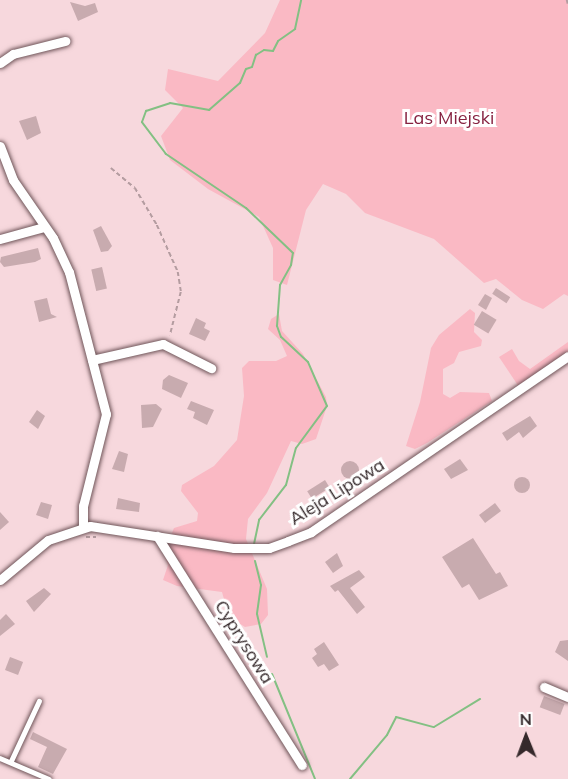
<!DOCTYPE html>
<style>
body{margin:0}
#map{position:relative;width:568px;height:779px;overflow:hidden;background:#f7d8dd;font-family:Mulish,sans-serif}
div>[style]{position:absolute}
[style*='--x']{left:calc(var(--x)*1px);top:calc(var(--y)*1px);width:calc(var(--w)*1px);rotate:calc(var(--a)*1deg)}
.green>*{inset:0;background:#fab9c4}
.stream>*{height:2px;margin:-1px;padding:0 1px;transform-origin:1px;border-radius:1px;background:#83c083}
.building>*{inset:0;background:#c8abaf;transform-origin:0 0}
.round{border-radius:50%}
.path>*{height:1.5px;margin-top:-0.75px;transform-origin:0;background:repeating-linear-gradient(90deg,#b49ca0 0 4.5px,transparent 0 7.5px)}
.roads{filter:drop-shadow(0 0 2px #6f5559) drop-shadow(0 0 2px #6f5559)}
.service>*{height:4.5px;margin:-2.25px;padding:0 2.25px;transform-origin:2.25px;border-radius:2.25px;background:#fff}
.minor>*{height:9px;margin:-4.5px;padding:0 4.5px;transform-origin:4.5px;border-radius:4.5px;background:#fff}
span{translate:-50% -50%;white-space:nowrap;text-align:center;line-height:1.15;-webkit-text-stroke:6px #fff;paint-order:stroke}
.park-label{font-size:18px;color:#862140}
.street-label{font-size:18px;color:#35292b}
.north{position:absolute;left:496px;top:707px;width:60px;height:60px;-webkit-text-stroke:4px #fff;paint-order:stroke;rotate:359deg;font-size:16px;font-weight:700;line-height:24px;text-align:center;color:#35292b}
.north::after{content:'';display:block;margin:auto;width:21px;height:27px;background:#35292b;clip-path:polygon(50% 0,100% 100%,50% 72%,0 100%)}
</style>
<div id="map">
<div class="green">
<i style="clip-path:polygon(280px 0,568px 0,568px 296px,564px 294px,543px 309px,522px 300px,496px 279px,484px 283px,434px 239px,365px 213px,346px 194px,323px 184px,306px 210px,287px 285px,273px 280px,273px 248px,259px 217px,208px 189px,170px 160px,161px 136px,183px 108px,165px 90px,168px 69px,218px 81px,265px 33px)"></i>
<i style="clip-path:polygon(470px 309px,475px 313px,474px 332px,482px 340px,481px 346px,459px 352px,454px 363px,443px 369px,443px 394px,450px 398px,460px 392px,489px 393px,492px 401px,427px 443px,415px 449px,406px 446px,420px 402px,431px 348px,439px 335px)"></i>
<i style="clip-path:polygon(279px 314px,282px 331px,303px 354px,326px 397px,327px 406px,316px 439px,302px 444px,291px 441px,267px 493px,248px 519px,246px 539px,267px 589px,268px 615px,261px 624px,245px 627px,229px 617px,222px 592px,177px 586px,163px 580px,168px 565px,164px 553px,174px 528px,197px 521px,198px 513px,181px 491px,182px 485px,214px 466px,237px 440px,244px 396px,242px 368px,249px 361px,276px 361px,287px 356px,280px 340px,268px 329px,271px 319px)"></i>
<i style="clip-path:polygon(568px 342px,568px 362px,523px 393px,499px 357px,512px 349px,519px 361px,530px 369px)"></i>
</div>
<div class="stream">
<i style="--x:254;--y:544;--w:25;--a:-78"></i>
<i style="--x:259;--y:520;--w:44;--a:-52.4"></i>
<i style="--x:286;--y:485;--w:38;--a:-75"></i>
<i style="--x:296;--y:448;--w:52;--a:-53.6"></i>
<i style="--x:327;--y:406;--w:48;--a:-113.4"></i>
<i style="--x:308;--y:362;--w:37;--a:-137"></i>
<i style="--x:281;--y:337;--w:12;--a:-110"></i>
<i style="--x:277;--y:326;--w:41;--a:-85.8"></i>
<i style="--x:280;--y:285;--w:23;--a:-61"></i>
<i style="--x:291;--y:265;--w:12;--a:-81"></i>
<i style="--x:293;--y:253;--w:65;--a:-136.2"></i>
<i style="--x:246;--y:208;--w:97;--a:-146"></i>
<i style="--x:166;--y:154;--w:40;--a:-127"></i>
<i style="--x:142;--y:122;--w:12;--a:-70"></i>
<i style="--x:146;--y:111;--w:25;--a:-18"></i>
<i style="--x:170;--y:103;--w:40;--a:10"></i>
<i style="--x:209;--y:110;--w:41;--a:-41.1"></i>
<i style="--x:240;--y:83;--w:15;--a:-67"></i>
<i style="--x:246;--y:69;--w:6;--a:-18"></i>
<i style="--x:252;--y:67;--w:13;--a:-72"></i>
<i style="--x:256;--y:55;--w:9;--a:-32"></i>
<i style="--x:264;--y:50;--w:9;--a:6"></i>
<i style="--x:273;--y:51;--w:11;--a:-63"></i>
<i style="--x:278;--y:41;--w:21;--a:-35"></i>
<i style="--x:295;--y:29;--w:30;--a:-78"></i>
<i style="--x:255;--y:561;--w:25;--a:76"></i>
<i style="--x:261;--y:585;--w:29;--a:98"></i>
<i style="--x:257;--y:614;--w:44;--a:76.9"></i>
<i style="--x:272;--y:674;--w:113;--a:67.7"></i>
<i style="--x:350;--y:779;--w:57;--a:-49.9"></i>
<i style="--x:387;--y:735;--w:20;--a:-63"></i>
<i style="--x:396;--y:717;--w:39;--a:15"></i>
<i style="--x:434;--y:727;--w:54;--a:-31.3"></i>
</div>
<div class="building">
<i style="clip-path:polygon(70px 2px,85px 6px,95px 3px,98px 12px,78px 21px)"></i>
<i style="clip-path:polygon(36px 116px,41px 133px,27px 140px,19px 121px)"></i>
<i style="clip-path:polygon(101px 226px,112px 246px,108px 251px,101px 252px,93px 230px)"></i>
<i style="clip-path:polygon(38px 248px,41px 259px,35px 262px,4px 267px,0 262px,1px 257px)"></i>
<i style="left:102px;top:267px;width:22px;height:11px;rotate:77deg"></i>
<i style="left:496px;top:288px;width:17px;height:7px;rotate:33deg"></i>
<i style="clip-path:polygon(485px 294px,492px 298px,486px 310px,478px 305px)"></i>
<i style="clip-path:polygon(47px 298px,51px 314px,57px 317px,39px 322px,34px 301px)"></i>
<i style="left:482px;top:311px;width:17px;height:16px;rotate:31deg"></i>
<i style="clip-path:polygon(196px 318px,206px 323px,204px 328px,210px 331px,205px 341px,189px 334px)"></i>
<i style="clip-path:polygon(169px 375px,188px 383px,181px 398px,162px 389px,163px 380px)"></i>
<i style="clip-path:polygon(191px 401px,214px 410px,207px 425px,193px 418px,195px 412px,187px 409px)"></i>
<i style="clip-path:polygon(156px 404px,162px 409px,153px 427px,142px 428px,141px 405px)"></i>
<i style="clip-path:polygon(37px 410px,45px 416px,38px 429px,29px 422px)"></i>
<i style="clip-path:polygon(530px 416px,537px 426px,523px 438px,519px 432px,507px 441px,502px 433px)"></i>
<i style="clip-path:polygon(119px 451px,128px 454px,124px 472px,112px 469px)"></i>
<i style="clip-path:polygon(460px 459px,468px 470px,451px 479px,444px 469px)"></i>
<i class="round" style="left:341px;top:461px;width:18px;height:18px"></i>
<i class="round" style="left:514px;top:477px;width:16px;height:16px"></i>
<i style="left:325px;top:480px;width:9px;height:21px;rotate:58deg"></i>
<i style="clip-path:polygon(118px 498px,140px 503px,139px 512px,116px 509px)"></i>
<i style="clip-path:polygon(41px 502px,52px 505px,48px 519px,36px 515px)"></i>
<i style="left:495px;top:503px;width:10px;height:20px;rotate:53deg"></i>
<i style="clip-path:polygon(0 512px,9px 522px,0 530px)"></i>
<i style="clip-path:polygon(473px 538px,496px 574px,500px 572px,508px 586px,479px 600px,469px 584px,462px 588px,442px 557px)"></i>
<i style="clip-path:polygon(337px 553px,343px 566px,333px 573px,325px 562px)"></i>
<i style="clip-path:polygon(359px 570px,365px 577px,350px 588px,365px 607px,357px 614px,338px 590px,335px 592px,330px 586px)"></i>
<i style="clip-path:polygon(44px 588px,51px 594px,34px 612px,26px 601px)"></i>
<i style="clip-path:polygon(6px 614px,15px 624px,0 636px,0 620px)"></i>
<i style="clip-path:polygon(568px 640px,568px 661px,555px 652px,560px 641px)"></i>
<i style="clip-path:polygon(324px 642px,339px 665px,329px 671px,324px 664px,318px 667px,312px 658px,317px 654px,314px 649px)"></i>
<i style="left:10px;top:657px;width:14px;height:14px;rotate:21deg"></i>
<i style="left:544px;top:696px;width:22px;height:12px;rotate:21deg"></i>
<i style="clip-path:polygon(33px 732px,67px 749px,53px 774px,38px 767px,47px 747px,30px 739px)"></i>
</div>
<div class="path">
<i style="--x:567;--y:0;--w:4;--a:76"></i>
<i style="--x:111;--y:168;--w:31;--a:40"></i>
<i style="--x:135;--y:188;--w:43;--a:59.3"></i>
<i style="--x:157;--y:225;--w:51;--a:65.9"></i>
<i style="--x:178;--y:272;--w:20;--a:81"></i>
<i style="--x:181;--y:292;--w:45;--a:104"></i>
<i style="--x:86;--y:537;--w:10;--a:0"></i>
</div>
<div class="roads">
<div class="service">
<i style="--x:0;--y:758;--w:53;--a:23.2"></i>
<i style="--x:11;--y:761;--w:66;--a:-65"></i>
</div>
<div class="minor">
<i style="--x:0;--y:63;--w:16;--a:-35"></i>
<i style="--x:13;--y:54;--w:54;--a:-14"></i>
<i style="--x:0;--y:146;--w:36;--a:69"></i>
<i style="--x:13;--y:180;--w:70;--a:55.4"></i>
<i style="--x:53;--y:238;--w:38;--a:65"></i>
<i style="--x:69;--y:272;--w:147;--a:75.4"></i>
<i style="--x:106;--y:414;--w:95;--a:104"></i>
<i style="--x:83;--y:506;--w:21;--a:90"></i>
<i style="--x:0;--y:239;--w:46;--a:-15.3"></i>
<i style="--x:92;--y:360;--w:73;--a:-12.7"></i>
<i style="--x:163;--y:344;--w:54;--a:26.6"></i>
<i style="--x:157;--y:536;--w:271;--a:57.7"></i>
<i style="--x:0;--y:580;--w:62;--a:-39.8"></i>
<i style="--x:48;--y:540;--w:44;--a:-18.4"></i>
<i style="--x:90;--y:526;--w:146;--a:8.7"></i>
<i style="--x:234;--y:548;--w:35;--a:0"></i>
<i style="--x:269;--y:548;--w:20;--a:-20"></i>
<i style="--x:288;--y:541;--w:25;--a:-21"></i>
<i style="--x:311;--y:532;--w:311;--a:-34.4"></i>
<i style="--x:544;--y:687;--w:26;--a:23"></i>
</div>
</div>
<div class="park-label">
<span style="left:449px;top:118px">Las Miejski</span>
</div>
<div class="street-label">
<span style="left:337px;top:492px;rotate:-32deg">Aleja Lipowa</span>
<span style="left:244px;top:642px;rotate:58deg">Cyprysowa</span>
</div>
<div class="north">N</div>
</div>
